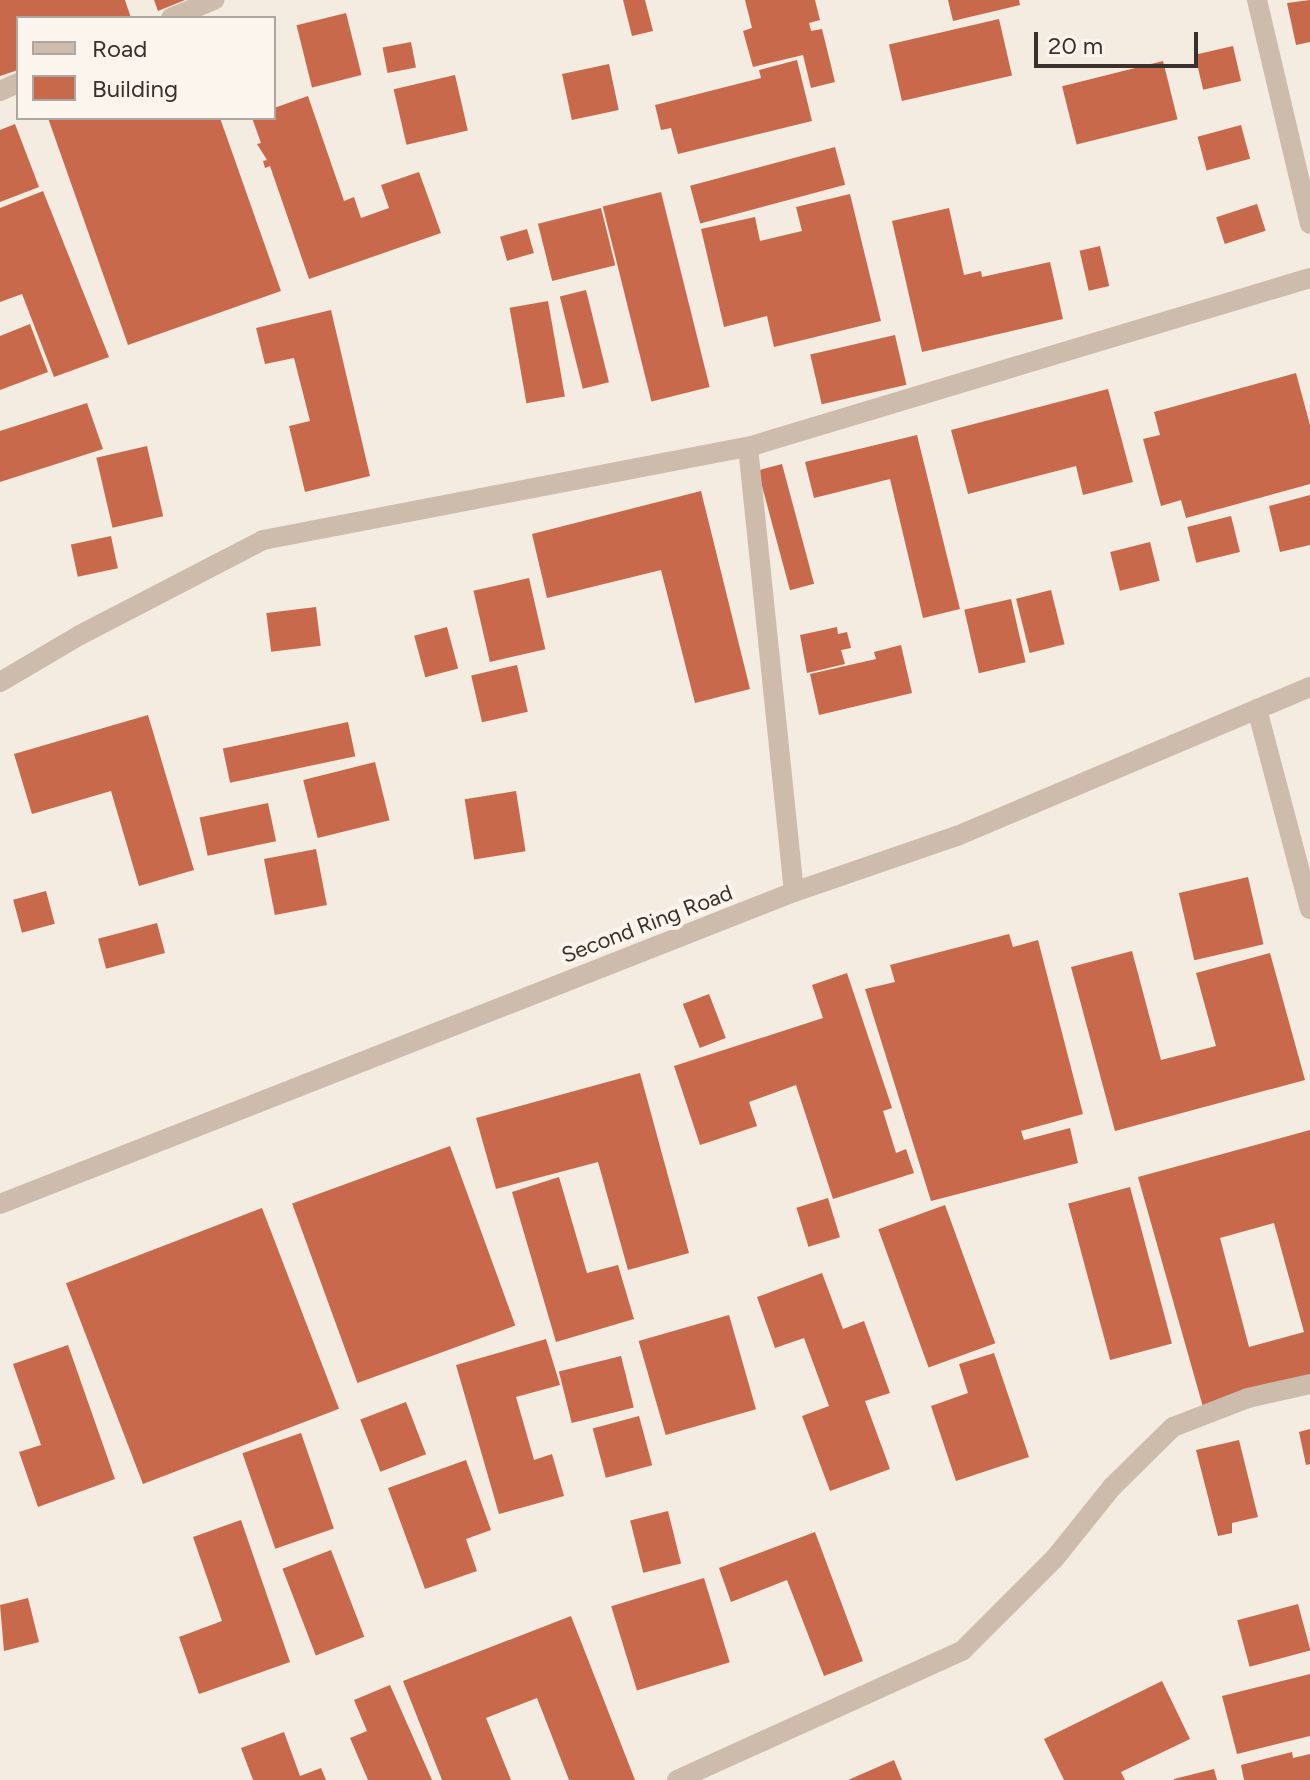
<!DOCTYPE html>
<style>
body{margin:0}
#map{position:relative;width:1310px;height:1780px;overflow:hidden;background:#f4ebe1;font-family:Figtree,sans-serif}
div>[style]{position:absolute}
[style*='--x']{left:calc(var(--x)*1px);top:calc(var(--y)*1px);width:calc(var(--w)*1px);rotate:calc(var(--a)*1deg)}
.building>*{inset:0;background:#c8694b;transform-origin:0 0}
.minor>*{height:20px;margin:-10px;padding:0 10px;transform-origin:10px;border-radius:10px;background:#cdbbac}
span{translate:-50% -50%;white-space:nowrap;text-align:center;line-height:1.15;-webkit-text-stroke:8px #fbf5ee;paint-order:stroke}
.street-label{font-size:22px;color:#3b302b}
.legend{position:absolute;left:16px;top:16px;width:260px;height:104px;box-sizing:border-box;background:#fbf5ee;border:2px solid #aea6a0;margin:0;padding:10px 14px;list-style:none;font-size:24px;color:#3b302b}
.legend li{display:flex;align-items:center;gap:16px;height:40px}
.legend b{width:40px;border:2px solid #aea6a0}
.scale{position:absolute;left:1034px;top:32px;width:164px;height:36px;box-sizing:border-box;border:4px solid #3b302b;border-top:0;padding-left:10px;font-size:24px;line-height:28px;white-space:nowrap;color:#3b302b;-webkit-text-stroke:6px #fbf5ee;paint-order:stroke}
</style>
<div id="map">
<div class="building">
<i style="clip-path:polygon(0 0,125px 0,131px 18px,18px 18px,18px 70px,0 76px)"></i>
<i style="clip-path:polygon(154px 0,185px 0,158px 11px)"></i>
<i style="clip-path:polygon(623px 0,645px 0,653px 31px,632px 36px)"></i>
<i style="clip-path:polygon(745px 0,815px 0,820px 20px,809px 23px,811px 31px,822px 29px,835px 82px,811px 88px,803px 55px,753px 67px,743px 31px,752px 28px)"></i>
<i style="clip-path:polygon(948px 0,1019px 0,1020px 5px,953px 21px)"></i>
<i style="clip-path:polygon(1310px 0,1310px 42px,1296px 45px,1287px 3px)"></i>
<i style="left:346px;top:13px;width:64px;height:51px;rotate:76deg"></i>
<i style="left:999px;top:19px;width:58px;height:113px;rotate:77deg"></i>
<i style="left:411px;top:42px;width:26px;height:29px;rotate:79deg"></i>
<i style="left:1233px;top:46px;width:36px;height:39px;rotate:77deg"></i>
<i style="clip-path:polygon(797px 60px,812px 121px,678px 154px,671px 128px,661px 130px,655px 105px,761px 78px,759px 70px)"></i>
<i style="left:1163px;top:61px;width:60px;height:104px;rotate:76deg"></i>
<i style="left:609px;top:64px;width:47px;height:48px;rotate:78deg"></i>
<i style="left:455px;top:75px;width:57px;height:63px;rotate:77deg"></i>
<i style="clip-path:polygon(308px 96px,344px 201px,354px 197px,361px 218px,389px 208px,381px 185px,419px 172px,441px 233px,309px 279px,270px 166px,265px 168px,263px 161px,267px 160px,257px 144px,261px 143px,252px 118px,274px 118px,274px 108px)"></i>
<i style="clip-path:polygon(48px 118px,220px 118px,281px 291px,128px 345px)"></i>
<i style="clip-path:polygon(15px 124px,39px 187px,0 202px,0 130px)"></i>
<i style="left:1241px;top:125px;width:35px;height:45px;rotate:75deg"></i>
<i style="left:835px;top:147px;width:39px;height:150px;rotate:75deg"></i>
<i style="clip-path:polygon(43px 191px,109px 357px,54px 377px,22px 294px,0 302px,0 208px)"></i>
<i style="left:661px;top:192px;width:201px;height:60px;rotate:76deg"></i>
<i style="clip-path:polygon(850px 194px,881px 321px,774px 347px,767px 316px,724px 327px,701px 229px,755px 217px,760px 241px,802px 231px,796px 207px)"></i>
<i style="left:1257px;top:204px;width:28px;height:43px;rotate:72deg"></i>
<i style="left:601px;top:208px;width:59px;height:65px;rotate:76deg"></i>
<i style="clip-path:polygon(949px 208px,964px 275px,981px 271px,982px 277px,1050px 262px,1063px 319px,922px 352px,892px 221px)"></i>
<i style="left:527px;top:229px;width:25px;height:28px;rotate:74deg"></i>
<i style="left:1100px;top:246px;width:41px;height:21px;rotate:77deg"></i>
<i style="left:586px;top:290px;width:95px;height:27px;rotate:76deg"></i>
<i style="left:548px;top:301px;width:97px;height:39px;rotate:80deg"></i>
<i style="clip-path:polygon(331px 310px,370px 476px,305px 492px,289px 426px,310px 421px,294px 358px,265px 364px,256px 328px)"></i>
<i style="clip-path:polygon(30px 324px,48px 372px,0 390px,0 336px)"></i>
<i style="left:895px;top:335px;width:51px;height:87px;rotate:77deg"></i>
<i style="clip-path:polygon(1296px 373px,1310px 425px,1310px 484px,1186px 518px,1181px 500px,1161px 506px,1143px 439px,1160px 435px,1154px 412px)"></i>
<i style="clip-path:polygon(1108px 389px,1133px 482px,1083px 495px,1076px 466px,968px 494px,951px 430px)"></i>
<i style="clip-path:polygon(87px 403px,103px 449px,0 482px,0 431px)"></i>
<i style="clip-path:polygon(917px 435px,960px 609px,923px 618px,890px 479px,814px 498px,805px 462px)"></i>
<i style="left:147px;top:446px;width:72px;height:52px;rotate:77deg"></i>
<i style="left:782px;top:464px;width:124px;height:25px;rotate:75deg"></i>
<i style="clip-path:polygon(701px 491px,750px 689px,695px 703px,661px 570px,547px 598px,532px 534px)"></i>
<i style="clip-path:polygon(1310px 495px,1310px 545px,1280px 552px,1269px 506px)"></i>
<i style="left:1231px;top:516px;width:37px;height:45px;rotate:76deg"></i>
<i style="left:111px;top:536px;width:33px;height:41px;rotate:78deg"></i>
<i style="left:1150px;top:542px;width:40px;height:41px;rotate:76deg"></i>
<i style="left:529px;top:578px;width:73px;height:57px;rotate:77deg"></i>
<i style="left:1051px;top:590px;width:56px;height:36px;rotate:76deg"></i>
<i style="left:1011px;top:599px;width:65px;height:48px;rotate:77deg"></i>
<i style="left:316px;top:607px;width:39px;height:50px;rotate:83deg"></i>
<i style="left:447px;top:627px;width:43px;height:34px;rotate:75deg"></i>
<i style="clip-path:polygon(837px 627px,838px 634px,847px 632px,851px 648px,841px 650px,845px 664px,807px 673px,800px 635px)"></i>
<i style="clip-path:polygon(901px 645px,912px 693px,819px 715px,810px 674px,876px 659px,874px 652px)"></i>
<i style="left:517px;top:665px;width:48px;height:47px;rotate:77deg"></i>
<i style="clip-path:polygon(148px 715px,194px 870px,139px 886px,111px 791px,32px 814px,14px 754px)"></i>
<i style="left:348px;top:722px;width:35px;height:128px;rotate:78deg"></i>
<i style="left:375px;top:762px;width:60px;height:74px;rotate:76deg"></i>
<i style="left:516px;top:791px;width:61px;height:52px;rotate:81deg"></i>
<i style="left:268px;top:803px;width:39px;height:70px;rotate:78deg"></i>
<i style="left:316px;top:849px;width:57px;height:53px;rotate:79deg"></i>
<i style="left:1248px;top:877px;width:69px;height:71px;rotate:77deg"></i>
<i style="left:46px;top:891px;width:34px;height:34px;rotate:75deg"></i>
<i style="left:157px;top:923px;width:31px;height:61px;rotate:75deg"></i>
<i style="clip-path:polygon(1009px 934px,1013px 947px,1038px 940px,1083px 1114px,1021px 1131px,1024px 1140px,1070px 1128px,1078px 1163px,931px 1201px,865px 989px,895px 982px,890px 965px)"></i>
<i style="clip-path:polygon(1132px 951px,1161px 1060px,1216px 1046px,1196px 973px,1270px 953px,1305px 1080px,1115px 1131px,1071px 967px)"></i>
<i style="clip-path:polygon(847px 973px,892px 1108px,883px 1111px,896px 1153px,906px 1149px,914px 1173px,833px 1199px,796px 1085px,749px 1102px,757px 1126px,700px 1145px,674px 1066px,823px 1018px,812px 985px)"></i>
<i style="left:709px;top:994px;width:47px;height:28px;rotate:69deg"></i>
<i style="clip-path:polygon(640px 1073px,689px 1253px,628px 1270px,598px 1162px,496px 1189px,476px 1118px)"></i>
<i style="clip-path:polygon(evenodd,1310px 1130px,1310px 1377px,1203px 1407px,1138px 1177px,1310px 1130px,1274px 1223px,1304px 1332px,1249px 1347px,1220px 1238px,1274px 1223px)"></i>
<i style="left:450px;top:1146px;width:191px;height:168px;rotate:70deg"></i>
<i style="clip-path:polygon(559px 1177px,587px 1273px,618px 1265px,634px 1319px,556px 1342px,512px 1192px)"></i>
<i style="left:1130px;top:1187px;width:162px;height:64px;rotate:75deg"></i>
<i style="left:828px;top:1198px;width:41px;height:33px;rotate:73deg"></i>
<i style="left:945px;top:1205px;width:147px;height:71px;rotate:70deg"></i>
<i style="left:262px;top:1208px;width:215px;height:210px;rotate:69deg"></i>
<i style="clip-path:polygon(822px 1273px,843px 1329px,864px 1321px,890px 1393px,865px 1401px,890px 1469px,830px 1491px,802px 1416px,829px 1406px,804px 1338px,775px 1348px,757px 1297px)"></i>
<i style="left:729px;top:1315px;width:98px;height:94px;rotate:74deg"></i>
<i style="clip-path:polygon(546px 1339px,560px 1385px,516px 1397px,534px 1460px,552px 1454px,564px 1496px,499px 1514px,456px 1365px)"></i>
<i style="clip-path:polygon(68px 1345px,115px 1479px,38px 1507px,19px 1452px,41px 1445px,13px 1364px)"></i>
<i style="clip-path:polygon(994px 1353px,1029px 1457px,956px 1481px,931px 1406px,968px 1393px,959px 1364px)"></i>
<i style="left:621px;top:1356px;width:53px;height:64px;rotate:76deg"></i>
<i style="left:406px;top:1402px;width:56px;height:49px;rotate:69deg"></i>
<i style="left:639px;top:1416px;width:51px;height:48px;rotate:75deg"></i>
<i style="clip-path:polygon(1310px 1429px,1310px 1464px,1306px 1465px,1299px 1432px)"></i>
<i style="left:301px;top:1433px;width:101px;height:62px;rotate:71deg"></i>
<i style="clip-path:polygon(1239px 1440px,1258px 1517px,1232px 1523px,1232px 1533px,1218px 1536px,1196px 1450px)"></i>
<i style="clip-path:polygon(466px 1460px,491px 1530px,466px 1539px,477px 1571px,425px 1589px,388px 1488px)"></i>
<i style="left:668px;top:1511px;width:54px;height:39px;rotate:76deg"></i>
<i style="clip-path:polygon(241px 1520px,290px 1662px,199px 1694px,179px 1637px,222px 1621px,193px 1537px)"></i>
<i style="clip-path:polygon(815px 1532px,863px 1661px,824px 1676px,787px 1580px,731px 1602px,719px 1568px)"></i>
<i style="left:331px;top:1550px;width:93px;height:52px;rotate:69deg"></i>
<i style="left:704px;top:1578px;width:88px;height:97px;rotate:73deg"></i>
<i style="clip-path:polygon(28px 1598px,39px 1642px,4px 1651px,0 1605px)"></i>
<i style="left:1298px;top:1604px;width:48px;height:63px;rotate:75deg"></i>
<i style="clip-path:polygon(571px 1616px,635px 1780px,569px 1780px,537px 1698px,486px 1718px,511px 1780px,442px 1780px,403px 1681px)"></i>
<i style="clip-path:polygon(1310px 1674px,1310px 1736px,1237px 1754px,1222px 1696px)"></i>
<i style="clip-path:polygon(1162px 1681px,1190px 1739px,1121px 1772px,1125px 1780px,1064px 1780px,1044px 1739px)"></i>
<i style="clip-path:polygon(390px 1685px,432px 1780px,368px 1780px,350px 1738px,367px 1731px,354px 1700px)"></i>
<i style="clip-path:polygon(284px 1732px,300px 1776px,321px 1768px,326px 1780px,253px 1780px,241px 1748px)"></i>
<i style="clip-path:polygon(1292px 1752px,1293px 1758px,1310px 1754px,1310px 1780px,1244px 1780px,1241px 1765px)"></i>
<i style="clip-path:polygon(894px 1760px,902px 1780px,848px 1780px)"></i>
<i style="clip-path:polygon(1214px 1769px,1217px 1780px,1174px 1780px,1174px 1779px)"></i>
</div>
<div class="minor">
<i style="--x:1257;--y:0;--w:230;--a:76.7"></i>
<i style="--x:171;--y:18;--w:47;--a:-22.7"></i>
<i style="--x:0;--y:91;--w:20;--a:-24"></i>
<i style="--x:748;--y:447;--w:447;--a:84.1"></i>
<i style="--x:0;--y:682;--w:93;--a:-30.4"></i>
<i style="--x:80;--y:635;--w:206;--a:-27.4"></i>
<i style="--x:263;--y:540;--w:494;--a:-10.9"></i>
<i style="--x:748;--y:447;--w:587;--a:-16.74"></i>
<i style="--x:1257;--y:709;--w:207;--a:75.2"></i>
<i style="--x:0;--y:1204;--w:853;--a:-21.45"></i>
<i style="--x:794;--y:892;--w:172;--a:-19"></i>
<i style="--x:957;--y:836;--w:383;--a:-22.9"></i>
<i style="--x:677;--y:1780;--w:314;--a:-24.4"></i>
<i style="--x:963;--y:1650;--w:130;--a:-45"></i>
<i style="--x:1055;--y:1558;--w:91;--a:-51.2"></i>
<i style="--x:1112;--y:1487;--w:86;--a:-44.5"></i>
<i style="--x:1173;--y:1427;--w:80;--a:-21.1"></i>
<i style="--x:1248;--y:1398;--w:64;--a:-12.7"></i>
</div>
<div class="street-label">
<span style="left:647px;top:924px;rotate:-21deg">Second Ring Road</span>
</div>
<ul class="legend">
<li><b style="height:10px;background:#cdbbac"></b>Road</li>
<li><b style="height:22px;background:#c8694b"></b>Building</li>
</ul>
<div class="scale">20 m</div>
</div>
